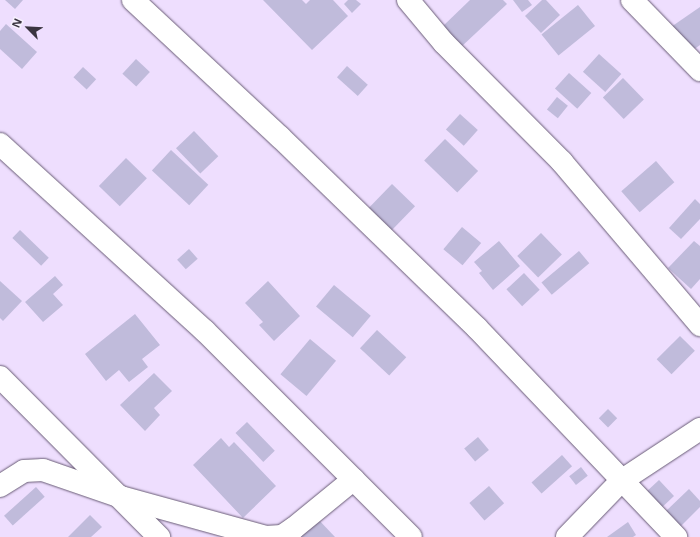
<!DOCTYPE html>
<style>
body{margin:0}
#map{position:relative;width:700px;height:537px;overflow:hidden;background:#eedefe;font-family:"Noto Sans",sans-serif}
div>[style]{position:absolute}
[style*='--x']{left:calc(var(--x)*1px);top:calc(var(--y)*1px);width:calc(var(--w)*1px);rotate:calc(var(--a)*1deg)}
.building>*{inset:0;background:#c0bbdb;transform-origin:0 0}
.roads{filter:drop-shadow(0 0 1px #695c76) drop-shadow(0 0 1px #695c76)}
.minor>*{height:22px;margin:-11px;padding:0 11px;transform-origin:11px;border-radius:11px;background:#fff}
span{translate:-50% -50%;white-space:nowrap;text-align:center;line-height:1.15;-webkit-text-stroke:4px #f6f0fd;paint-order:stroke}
.north{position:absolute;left:8px;top:8px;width:40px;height:40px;-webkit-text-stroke:3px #f6f0fd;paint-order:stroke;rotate:294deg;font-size:11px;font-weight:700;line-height:16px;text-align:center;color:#3a3440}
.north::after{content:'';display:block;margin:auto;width:14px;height:18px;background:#3a3440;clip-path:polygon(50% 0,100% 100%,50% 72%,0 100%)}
</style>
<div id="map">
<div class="building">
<i style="clip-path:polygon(5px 0,23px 0,15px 9px)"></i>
<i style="clip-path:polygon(263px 0,302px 0,306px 4px,310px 0,333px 0,348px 16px,312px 50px)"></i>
<i style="clip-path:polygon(348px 0,356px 0,361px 4px,352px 13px,344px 4px)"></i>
<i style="clip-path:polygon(470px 0,503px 0,507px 4px,461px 47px,442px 27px)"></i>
<i style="clip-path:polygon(513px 0,528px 0,532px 5px,522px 12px)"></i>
<i style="clip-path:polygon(542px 0,546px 0,560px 15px,541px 33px,525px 16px)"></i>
<i style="left:578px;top:5px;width:27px;height:47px;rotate:51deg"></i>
<i style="clip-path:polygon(700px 7px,700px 45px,689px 53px,671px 27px)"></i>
<i style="clip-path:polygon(6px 24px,37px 52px,22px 69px,0 49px,0 31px)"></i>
<i style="left:599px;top:54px;width:30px;height:24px;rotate:42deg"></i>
<i style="left:136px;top:59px;width:19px;height:20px;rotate:43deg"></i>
<i style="left:347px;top:66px;width:28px;height:15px;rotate:42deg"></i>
<i style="left:83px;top:67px;width:18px;height:14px;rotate:43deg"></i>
<i style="left:569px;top:73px;width:30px;height:21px;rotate:42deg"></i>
<i style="left:623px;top:78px;width:30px;height:28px;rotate:46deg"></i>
<i style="left:557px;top:97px;width:14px;height:16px;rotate:39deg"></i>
<i style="left:460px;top:114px;width:24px;height:21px;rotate:42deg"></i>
<i style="left:194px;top:131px;width:35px;height:25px;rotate:46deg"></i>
<i style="left:445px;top:139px;width:46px;height:30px;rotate:44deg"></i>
<i style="left:171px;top:150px;width:51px;height:28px;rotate:43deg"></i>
<i style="left:126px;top:158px;width:29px;height:39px;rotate:44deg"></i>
<i style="left:656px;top:161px;width:28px;height:46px;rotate:49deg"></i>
<i style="left:392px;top:184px;width:32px;height:37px;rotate:44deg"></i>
<i style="clip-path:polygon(695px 199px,700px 204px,700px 219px,681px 239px,669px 228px)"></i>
<i style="left:462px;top:227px;width:25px;height:29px;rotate:40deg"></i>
<i style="left:20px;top:230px;width:40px;height:11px;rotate:44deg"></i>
<i style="left:541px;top:233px;width:30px;height:33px;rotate:46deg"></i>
<i style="clip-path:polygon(499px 241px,520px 266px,493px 290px,479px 273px,482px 271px,474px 262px)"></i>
<i style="clip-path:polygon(694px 241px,700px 246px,700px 279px,691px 289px,668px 268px)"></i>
<i style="left:189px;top:249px;width:13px;height:16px;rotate:48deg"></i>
<i style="left:579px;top:251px;width:16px;height:49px;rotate:50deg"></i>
<i style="left:524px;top:273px;width:23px;height:24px;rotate:47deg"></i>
<i style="clip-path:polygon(55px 276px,63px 285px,53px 294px,63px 305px,43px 322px,25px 302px)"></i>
<i style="clip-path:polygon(0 281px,22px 301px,3px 321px,0 318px)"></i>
<i style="clip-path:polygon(268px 281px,300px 316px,274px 341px,259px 325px,263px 322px,245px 303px)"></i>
<i style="left:334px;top:285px;width:48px;height:28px;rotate:40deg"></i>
<i style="clip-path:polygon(135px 314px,160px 345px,142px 359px,148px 367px,129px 382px,119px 370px,106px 381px,85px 354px)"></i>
<i style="left:377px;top:330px;width:40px;height:25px;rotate:43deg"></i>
<i style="left:680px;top:336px;width:21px;height:33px;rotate:45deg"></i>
<i style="left:310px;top:339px;width:34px;height:46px;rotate:40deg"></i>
<i style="clip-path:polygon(154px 373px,172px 391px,154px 408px,160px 415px,145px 431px,120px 405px)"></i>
<i style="left:608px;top:409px;width:13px;height:13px;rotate:45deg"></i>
<i style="left:247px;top:422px;width:40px;height:16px;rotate:46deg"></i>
<i style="left:478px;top:437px;width:17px;height:18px;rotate:50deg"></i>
<i style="clip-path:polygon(221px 438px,229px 447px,234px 442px,276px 486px,243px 518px,193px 465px)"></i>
<i style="left:562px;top:455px;width:15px;height:41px;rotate:48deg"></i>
<i style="left:581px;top:467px;width:11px;height:15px;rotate:52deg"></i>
<i style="left:659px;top:480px;width:22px;height:21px;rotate:47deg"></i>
<i style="left:489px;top:486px;width:23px;height:26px;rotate:49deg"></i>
<i style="left:36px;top:487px;width:13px;height:43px;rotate:48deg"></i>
<i style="clip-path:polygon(689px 489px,700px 501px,700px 507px,680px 527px,665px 512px)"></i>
<i style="clip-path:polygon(90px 515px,102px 527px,91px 537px,68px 537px)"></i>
<i style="clip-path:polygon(317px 518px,335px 537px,297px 537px)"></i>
<i style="clip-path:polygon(628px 522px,636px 535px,633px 537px,607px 537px)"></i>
</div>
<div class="roads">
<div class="minor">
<i style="--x:133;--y:0;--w:201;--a:43"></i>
<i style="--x:280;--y:137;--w:274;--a:44.1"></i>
<i style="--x:477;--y:328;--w:289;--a:46.4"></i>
<i style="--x:408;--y:0;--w:56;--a:50.1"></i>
<i style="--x:444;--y:43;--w:168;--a:45.2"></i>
<i style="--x:562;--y:162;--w:214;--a:49.7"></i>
<i style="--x:632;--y:0;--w:98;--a:45.8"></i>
<i style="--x:0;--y:144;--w:277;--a:42.4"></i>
<i style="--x:205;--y:331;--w:291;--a:45"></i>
<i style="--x:0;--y:377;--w:226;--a:45.2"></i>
<i style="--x:0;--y:486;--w:28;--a:-32"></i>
<i style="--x:24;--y:471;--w:19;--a:-3"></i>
<i style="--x:43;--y:470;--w:83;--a:19.1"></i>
<i style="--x:121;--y:497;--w:150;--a:15.4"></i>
<i style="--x:266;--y:537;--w:16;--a:-4"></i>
<i style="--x:282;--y:536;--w:14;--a:-34"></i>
<i style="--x:294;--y:528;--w:77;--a:-39.2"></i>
<i style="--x:567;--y:537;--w:78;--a:-46"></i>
<i style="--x:621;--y:481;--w:95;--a:-33.4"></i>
</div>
</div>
<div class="north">N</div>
</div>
